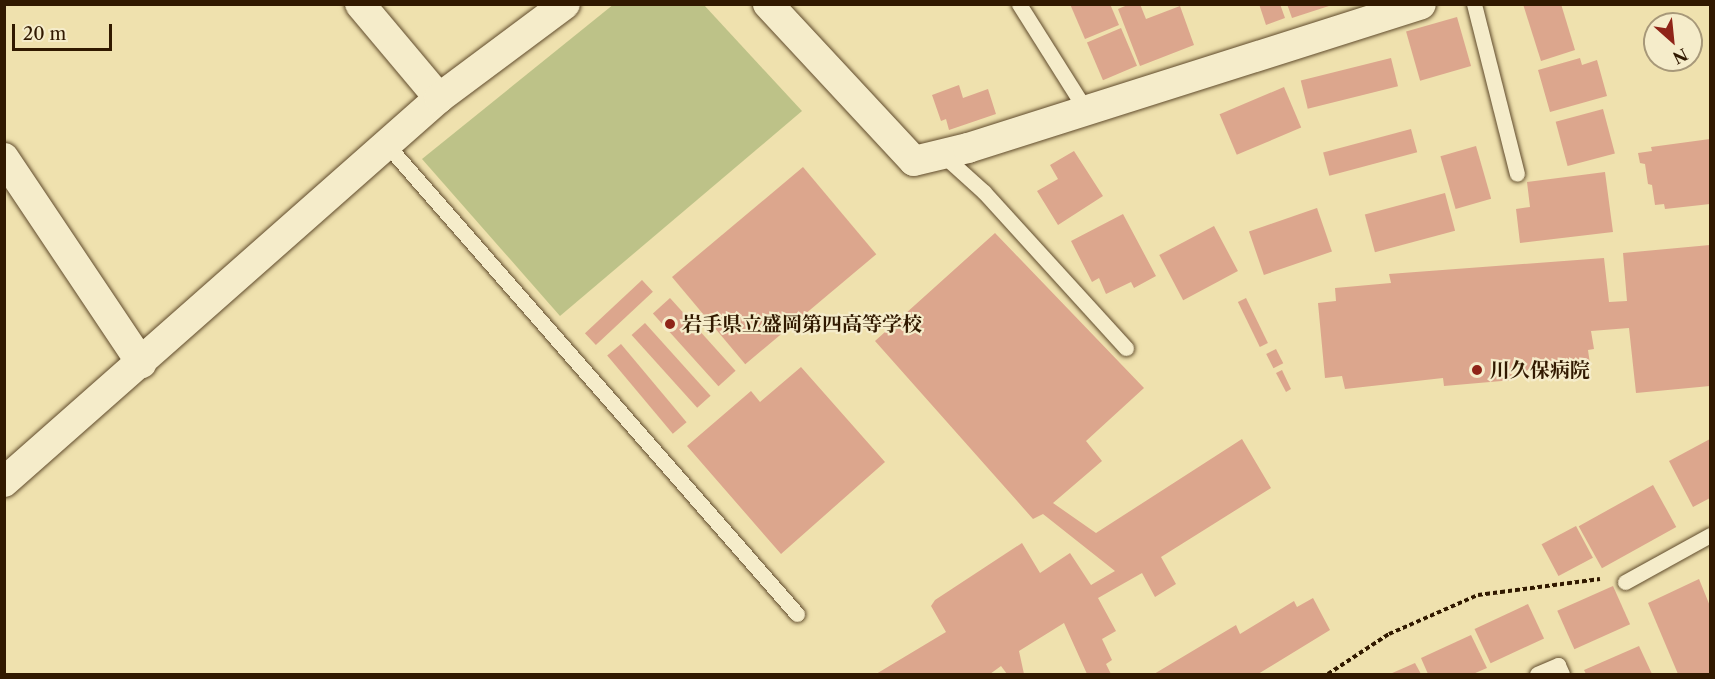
<!DOCTYPE html>
<meta charset="utf-8">
<style>
body{margin:0}
#map{position:relative;width:1715px;height:679px;overflow:hidden;background:#efe1ae;font-family:"Libre Caslon Text","Noto Serif JP",serif}
div>[style]{position:absolute}
[style*='--x']{left:calc(var(--x)*1px);top:calc(var(--y)*1px);width:calc(var(--w)*1px);rotate:calc(var(--a)*1deg)}
.green>*{inset:0;background:#bdc288}
.building>*{inset:0;background:#dca68d;transform-origin:0 0}
.path>*{height:4px;margin-top:-2px;transform-origin:0;background:repeating-linear-gradient(90deg,#311900 0 4.5px,transparent 0 7.5px)}
.roads{filter:drop-shadow(0 0 2px #604b2c) drop-shadow(0 0 2px #604b2c)}
.lane>*{height:15px;margin:-7.5px;padding:0 7.5px;transform-origin:7.5px;border-radius:7.5px;background:#f5ecca}
.street>*{height:30px;margin:-15px;padding:0 15px;transform-origin:15px;border-radius:15px;background:#f5ecca}
.dots>*{width:16px;height:16px;translate:-50% -50%;box-sizing:border-box;border:3px solid #f5ecca;border-radius:50%}
span{translate:-50% -50%;white-space:nowrap;text-align:center;line-height:1.15;-webkit-text-stroke:4.5px #f5ecca;paint-order:stroke}
.poi-label{font-size:20px;color:#311900;font-weight:700}
.left{translate:0 -50%;text-align:left}
.frame{position:absolute;inset:0;border:6px solid #311900;pointer-events:none}
.north{position:absolute;left:1643px;top:12px;width:60px;height:60px;box-sizing:border-box;background:#f5ecca;border:2px solid #a79879;border-radius:50%;rotate:153deg;font-size:16px;font-weight:700;line-height:24px;text-align:center;color:#311900}
.north::after{content:'';display:block;margin:auto;width:21px;height:27px;background:#8f2418;clip-path:polygon(50% 0,100% 100%,50% 72%,0 100%)}
.scale{position:absolute;left:12px;top:24px;width:100px;height:27px;box-sizing:border-box;border:3px solid #311900;border-top:0;padding-left:8px;font-size:18px;line-height:21px;white-space:nowrap;color:#311900;-webkit-text-stroke:4px #f5ecca;paint-order:stroke}
</style>
<div id="map">
<div class="green">
<i style="clip-path:polygon(614px 4px,704px 5px,802px 111px,560px 316px,422px 159px)"></i>
</div>
<div class="building">
<i style="clip-path:polygon(1070px 4px,1110px 4px,1119px 25px,1085px 39px)"></i>
<i style="clip-path:polygon(1130px 4px,1140px 4px,1146px 19px,1180px 6px,1194px 45px,1140px 66px,1118px 9px)"></i>
<i style="clip-path:polygon(1259px 4px,1280px 4px,1285px 18px,1266px 25px)"></i>
<i style="clip-path:polygon(1287px 4px,1332px 4px,1332px 5px,1292px 18px)"></i>
<i style="clip-path:polygon(1523px 4px,1561px 4px,1575px 50px,1541px 61px)"></i>
<i style="left:1457px;top:17px;width:51px;height:53px;rotate:74deg"></i>
<i style="left:1121px;top:28px;width:41px;height:37px;rotate:67deg"></i>
<i style="left:1391px;top:58px;width:29px;height:93px;rotate:76deg"></i>
<i style="clip-path:polygon(1580px 58px,1582px 65px,1597px 60px,1607px 96px,1550px 112px,1538px 70px)"></i>
<i style="clip-path:polygon(959px 85px,963px 98px,988px 89px,996px 114px,949px 130px,946px 119px,941px 121px,932px 95px)"></i>
<i style="left:1284px;top:87px;width:44px;height:70px;rotate:67deg"></i>
<i style="left:1603px;top:109px;width:46px;height:49px;rotate:75deg"></i>
<i style="left:1411px;top:129px;width:24px;height:91px;rotate:75deg"></i>
<i style="clip-path:polygon(1710px 139px,1710px 204px,1665px 209px,1664px 204px,1655px 205px,1652px 185px,1648px 184px,1645px 164px,1640px 163px,1638px 153px,1652px 151px,1651px 147px)"></i>
<i style="left:1476px;top:146px;width:55px;height:37px;rotate:74deg"></i>
<i style="clip-path:polygon(1074px 151px,1103px 196px,1058px 225px,1037px 191px,1058px 179px,1050px 165px)"></i>
<i style="left:803px;top:167px;width:114px;height:171px;rotate:50deg"></i>
<i style="clip-path:polygon(1605px 172px,1613px 232px,1520px 243px,1516px 209px,1530px 207px,1527px 182px)"></i>
<i style="left:1445px;top:193px;width:39px;height:83px;rotate:75deg"></i>
<i style="left:1317px;top:208px;width:46px;height:72px;rotate:71deg"></i>
<i style="clip-path:polygon(1123px 214px,1156px 276px,1134px 288px,1131px 282px,1106px 294px,1099px 278px,1092px 282px,1071px 241px)"></i>
<i style="left:1214px;top:226px;width:51px;height:62px;rotate:62deg"></i>
<i style="clip-path:polygon(995px 233px,1144px 388px,1086px 441px,1102px 461px,1053px 503px,1096px 533px,1242px 439px,1271px 488px,1161px 557px,1176px 584px,1155px 597px,1142px 573px,1098px 598px,1116px 631px,1102px 639px,1112px 660px,1106px 664px,1111px 674px,1087px 674px,1064px 623px,1019px 651px,1024px 674px,1007px 674px,1001px 666px,990px 674px,876px 674px,946px 632px,931px 606px,935px 600px,1022px 543px,1040px 573px,1070px 553px,1091px 585px,1115px 571px,1043px 514px,1033px 519px,875px 341px)"></i>
<i style="clip-path:polygon(1710px 245px,1710px 386px,1636px 393px,1629px 328px,1591px 331px,1594px 349px,1588px 350px,1590px 364px,1511px 372px,1513px 380px,1444px 386px,1443px 378px,1345px 389px,1342px 376px,1325px 378px,1318px 303px,1336px 301px,1335px 288px,1391px 283px,1389px 274px,1604px 258px,1609px 302px,1627px 301px,1623px 253px)"></i>
<i style="left:642px;top:280px;width:16px;height:78px;rotate:47deg"></i>
<i style="left:670px;top:298px;width:98px;height:23px;rotate:48deg"></i>
<i style="left:1246px;top:298px;width:50px;height:9px;rotate:64deg"></i>
<i style="left:645px;top:323px;width:98px;height:18px;rotate:48deg"></i>
<i style="left:621px;top:344px;width:102px;height:18px;rotate:50deg"></i>
<i style="left:1276px;top:349px;width:16px;height:11px;rotate:63deg"></i>
<i style="clip-path:polygon(801px 367px,885px 462px,781px 554px,687px 446px,751px 391px,760px 402px)"></i>
<i style="clip-path:polygon(1282px 370px,1291px 389px,1286px 392px,1276px 373px)"></i>
<i style="clip-path:polygon(1710px 439px,1710px 498px,1693px 507px,1669px 461px)"></i>
<i style="left:1653px;top:485px;width:48px;height:85px;rotate:61deg"></i>
<i style="left:1576px;top:526px;width:36px;height:39px;rotate:62deg"></i>
<i style="clip-path:polygon(1699px 579px,1710px 606px,1710px 674px,1678px 674px,1648px 603px)"></i>
<i style="left:1613px;top:586px;width:42px;height:61px;rotate:66deg"></i>
<i style="clip-path:polygon(1313px 598px,1330px 630px,1258px 674px,1154px 674px,1236px 625px,1240px 634px,1294px 601px,1297px 607px)"></i>
<i style="left:1528px;top:604px;width:38px;height:59px;rotate:65deg"></i>
<i style="clip-path:polygon(1471px 635px,1487px 668px,1473px 674px,1428px 674px,1421px 658px)"></i>
<i style="clip-path:polygon(1639px 646px,1652px 674px,1586px 674px,1584px 670px)"></i>
<i style="clip-path:polygon(1415px 663px,1421px 674px,1390px 674px)"></i>
</div>
<div class="path">
<i style="--x:1328;--y:674;--w:73;--a:-33.3"></i>
<i style="--x:1389;--y:634;--w:97;--a:-23.7"></i>
<i style="--x:1478;--y:595;--w:123;--a:-7.5"></i>
</div>
<div class="roads">
<div class="lane">
<i style="--x:1019;--y:4;--w:124;--a:57.8"></i>
<i style="--x:1474;--y:4;--w:175;--a:75.8"></i>
<i style="--x:387;--y:145;--w:623;--a:48.84"></i>
<i style="--x:943;--y:155;--w:55;--a:42.1"></i>
<i style="--x:984;--y:192;--w:211;--a:47.7"></i>
<i style="--x:1625;--y:582;--w:97;--a:-28.9"></i>
<i style="--x:1537;--y:674;--w:23;--a:-23"></i>
<i style="--x:1558;--y:665;--w:10;--a:66"></i>
</div>
<div class="street">
<i style="--x:360;--y:4;--w:123;--a:50"></i>
<i style="--x:768;--y:4;--w:214;--a:47.1"></i>
<i style="--x:914;--y:161;--w:56;--a:-13.5"></i>
<i style="--x:968;--y:148;--w:475;--a:-17.6"></i>
<i style="--x:4;--y:158;--w:247;--a:56.2"></i>
<i style="--x:4;--y:482;--w:580;--a:-41.44"></i>
<i style="--x:439;--y:98;--w:157;--a:-36.7"></i>
</div>
</div>
<div class="dots">
<i style="left:670px;top:324px;background:#8f2418"></i>
<i style="left:1477px;top:370px;background:#8f2418"></i>
</div>
<div class="poi-label">
<span class="left" style="left:682px;top:324px">岩手県立盛岡第四高等学校</span>
<span class="left" style="left:1490px;top:370px">川久保病院</span>
</div>
<div class="frame"></div>
<div class="north">N</div>
<div class="scale">20 m</div>
</div>
